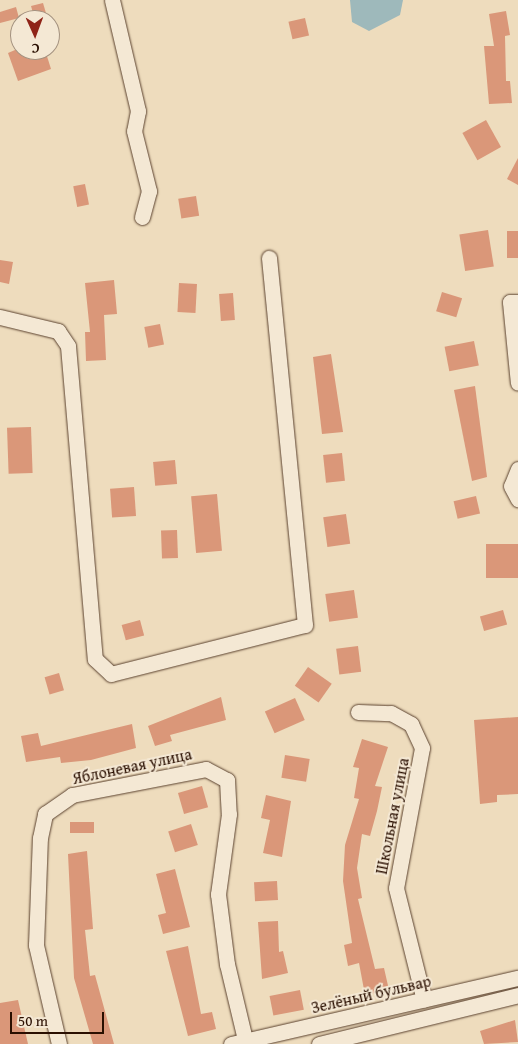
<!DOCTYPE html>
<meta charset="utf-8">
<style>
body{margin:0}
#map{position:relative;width:518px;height:1044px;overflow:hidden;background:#eedcbd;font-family:"Gentium Book Plus",serif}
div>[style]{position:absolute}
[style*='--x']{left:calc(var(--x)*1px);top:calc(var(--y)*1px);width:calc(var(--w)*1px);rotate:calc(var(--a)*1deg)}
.water>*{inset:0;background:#9eb9bb}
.building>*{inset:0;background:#da9779;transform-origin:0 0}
.roads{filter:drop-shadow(0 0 1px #5b422f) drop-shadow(0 0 1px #5b422f)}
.minor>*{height:15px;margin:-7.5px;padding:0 7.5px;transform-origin:7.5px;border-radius:7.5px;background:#f4e8d4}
span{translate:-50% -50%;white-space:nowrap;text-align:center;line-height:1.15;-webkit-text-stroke:4px #f4e8d4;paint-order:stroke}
.street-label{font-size:16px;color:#2a0f00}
.north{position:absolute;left:10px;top:10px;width:50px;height:50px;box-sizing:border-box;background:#f4e8d4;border:1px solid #a3917f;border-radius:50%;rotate:178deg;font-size:14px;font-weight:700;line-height:20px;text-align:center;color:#2a0f00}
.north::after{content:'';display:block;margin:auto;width:18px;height:22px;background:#8f2418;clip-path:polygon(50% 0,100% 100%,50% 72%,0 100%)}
.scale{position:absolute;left:10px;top:1012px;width:94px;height:22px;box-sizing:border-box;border:2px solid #2a0f00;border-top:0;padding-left:6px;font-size:15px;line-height:18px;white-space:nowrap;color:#2a0f00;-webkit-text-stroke:4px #f4e8d4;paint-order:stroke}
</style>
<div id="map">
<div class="water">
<i style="clip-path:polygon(350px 0,403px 0,400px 15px,369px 31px,352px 22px)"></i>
</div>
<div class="building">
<i style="clip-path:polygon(43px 3px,48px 20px,35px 20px,31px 6px)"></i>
<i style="clip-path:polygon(16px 7px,19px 18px,0 23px,0 12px)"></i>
<i style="clip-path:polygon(506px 11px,510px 35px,505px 36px,506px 81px,510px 81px,512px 103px,489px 104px,484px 46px,494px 46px,489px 14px)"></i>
<i style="left:305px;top:18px;width:18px;height:17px;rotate:77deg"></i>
<i style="clip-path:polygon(15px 50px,45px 50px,51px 69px,18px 81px,8px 53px)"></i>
<i style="left:486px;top:120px;width:31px;height:27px;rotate:61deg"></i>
<i style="clip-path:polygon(518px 158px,518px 185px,507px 179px)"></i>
<i style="left:85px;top:184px;width:21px;height:12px;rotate:79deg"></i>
<i style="left:196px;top:196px;width:20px;height:18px;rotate:81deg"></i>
<i style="left:488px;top:230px;width:37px;height:29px;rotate:81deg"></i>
<i style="left:518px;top:231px;width:27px;height:11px;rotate:90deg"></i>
<i style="clip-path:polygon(0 260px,13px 262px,9px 284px,0 282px)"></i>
<i style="clip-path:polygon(114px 280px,117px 314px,104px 315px,106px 360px,86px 361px,85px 332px,90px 332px,85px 283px)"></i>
<i style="left:179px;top:283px;width:18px;height:29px;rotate:3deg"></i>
<i style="left:442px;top:292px;width:21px;height:20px;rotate:17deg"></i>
<i style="left:233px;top:293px;width:27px;height:14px;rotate:86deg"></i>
<i style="left:160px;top:324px;width:21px;height:16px;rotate:79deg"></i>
<i style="left:474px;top:341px;width:25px;height:30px;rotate:79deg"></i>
<i style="clip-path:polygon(331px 354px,343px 432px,322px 434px,313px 357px)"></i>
<i style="clip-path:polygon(475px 386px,487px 477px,472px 481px,454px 390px)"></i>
<i style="left:31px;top:427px;width:46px;height:24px;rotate:88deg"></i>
<i style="left:342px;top:453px;width:28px;height:19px;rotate:84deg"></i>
<i style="left:175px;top:460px;width:24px;height:22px;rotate:85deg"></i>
<i style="left:134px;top:487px;width:29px;height:24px;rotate:86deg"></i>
<i style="left:217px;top:494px;width:57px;height:26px;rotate:85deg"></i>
<i style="left:476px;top:496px;width:18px;height:23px;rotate:77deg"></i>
<i style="left:346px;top:514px;width:30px;height:23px;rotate:82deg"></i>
<i style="left:177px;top:530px;width:28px;height:16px;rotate:88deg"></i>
<i style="left:518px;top:544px;width:34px;height:32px;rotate:90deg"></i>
<i style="left:354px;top:590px;width:28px;height:29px;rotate:82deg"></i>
<i style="left:503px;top:610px;width:15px;height:24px;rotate:74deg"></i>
<i style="left:140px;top:620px;width:16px;height:19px;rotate:75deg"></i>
<i style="left:358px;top:646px;width:26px;height:22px;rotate:83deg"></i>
<i style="left:308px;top:667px;width:29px;height:23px;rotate:35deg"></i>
<i style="left:59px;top:673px;width:18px;height:15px;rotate:74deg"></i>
<i style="clip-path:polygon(221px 697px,226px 720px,170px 735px,172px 741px,155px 746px,148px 726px)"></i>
<i style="left:295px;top:698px;width:24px;height:33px;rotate:66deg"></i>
<i style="clip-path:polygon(518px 717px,518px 794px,497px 795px,497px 802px,480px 804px,474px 720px)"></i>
<i style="clip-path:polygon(132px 724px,136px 748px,91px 760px,61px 763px,60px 757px,26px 762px,21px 736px,38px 733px,41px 746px)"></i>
<i style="clip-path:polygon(362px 739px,388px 747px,375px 786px,382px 787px,377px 811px,370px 836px,362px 834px,357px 868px,362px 898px,358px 899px,375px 969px,384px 968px,389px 990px,365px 995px,359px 963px,348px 966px,344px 945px,352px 943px,343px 881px,345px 845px,359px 799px,354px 798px,359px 768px,353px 767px)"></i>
<i style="left:285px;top:755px;width:25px;height:23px;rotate:9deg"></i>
<i style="left:202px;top:786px;width:22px;height:25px;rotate:74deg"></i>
<i style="clip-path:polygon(266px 795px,291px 801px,282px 857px,263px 853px,270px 820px,261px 818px)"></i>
<i style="left:70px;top:822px;width:24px;height:11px"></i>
<i style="left:191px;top:824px;width:22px;height:24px;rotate:72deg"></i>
<i style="clip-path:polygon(87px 851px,93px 929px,85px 930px,90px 976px,95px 975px,114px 1044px,93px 1044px,74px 978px,68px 854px)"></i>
<i style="clip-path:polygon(175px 869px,190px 927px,163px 934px,158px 915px,166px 913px,156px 874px)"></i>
<i style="left:277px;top:881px;width:19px;height:23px;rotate:87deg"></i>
<i style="clip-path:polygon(278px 921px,279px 952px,283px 951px,288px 973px,262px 979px,258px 922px)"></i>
<i style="clip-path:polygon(188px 946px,201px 1014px,212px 1012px,216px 1029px,188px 1036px,166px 951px)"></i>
<i style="left:300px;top:990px;width:20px;height:31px;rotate:79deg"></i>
<i style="clip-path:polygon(18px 1000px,28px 1044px,0 1044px,0 1003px)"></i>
<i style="clip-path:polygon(515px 1020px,518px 1042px,484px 1044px,480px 1031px)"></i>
</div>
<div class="roads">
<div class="minor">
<i style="--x:112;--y:0;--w:114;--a:76.8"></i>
<i style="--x:138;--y:111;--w:20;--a:101"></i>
<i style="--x:134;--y:131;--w:62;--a:76"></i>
<i style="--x:149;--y:191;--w:27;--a:105"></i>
<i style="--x:518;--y:302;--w:8;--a:180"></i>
<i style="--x:510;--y:302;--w:81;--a:84.4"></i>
<i style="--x:0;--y:317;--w:60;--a:13.6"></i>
<i style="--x:58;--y:331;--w:18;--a:56"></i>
<i style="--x:68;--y:346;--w:314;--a:85.1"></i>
<i style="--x:95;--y:659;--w:22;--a:43"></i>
<i style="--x:111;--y:674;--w:200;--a:-14.2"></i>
<i style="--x:305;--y:625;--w:369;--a:-95.6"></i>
<i style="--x:518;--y:469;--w:18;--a:112"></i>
<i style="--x:511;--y:486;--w:15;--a:62"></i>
<i style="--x:358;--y:712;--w:33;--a:2"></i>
<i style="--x:391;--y:713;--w:23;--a:29"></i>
<i style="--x:411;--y:724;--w:26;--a:65"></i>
<i style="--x:422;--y:748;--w:142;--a:100.5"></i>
<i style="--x:396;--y:888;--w:115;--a:76"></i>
<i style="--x:59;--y:1044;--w:102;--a:-103.1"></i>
<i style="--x:36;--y:945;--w:107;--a:-87.9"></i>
<i style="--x:40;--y:838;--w:25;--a:-78"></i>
<i style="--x:45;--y:814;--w:33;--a:-35"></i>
<i style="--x:72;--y:795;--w:136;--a:-11"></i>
<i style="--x:206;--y:769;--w:24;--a:28"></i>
<i style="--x:227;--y:780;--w:34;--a:87"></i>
<i style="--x:229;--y:814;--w:81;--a:97.8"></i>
<i style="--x:218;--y:894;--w:71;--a:82.7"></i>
<i style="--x:227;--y:964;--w:82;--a:76.6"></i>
<i style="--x:231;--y:1044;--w:294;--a:-13"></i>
<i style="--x:319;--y:1044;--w:205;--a:-13.8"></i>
</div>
</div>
<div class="street-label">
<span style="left:132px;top:766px;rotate:-12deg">Яблоневая улица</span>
<span style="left:392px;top:816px;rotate:-79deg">Школьная улица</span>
<span style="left:371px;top:994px;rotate:-13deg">Зелёный бульвар</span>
</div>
<div class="north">С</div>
<div class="scale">50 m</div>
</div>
